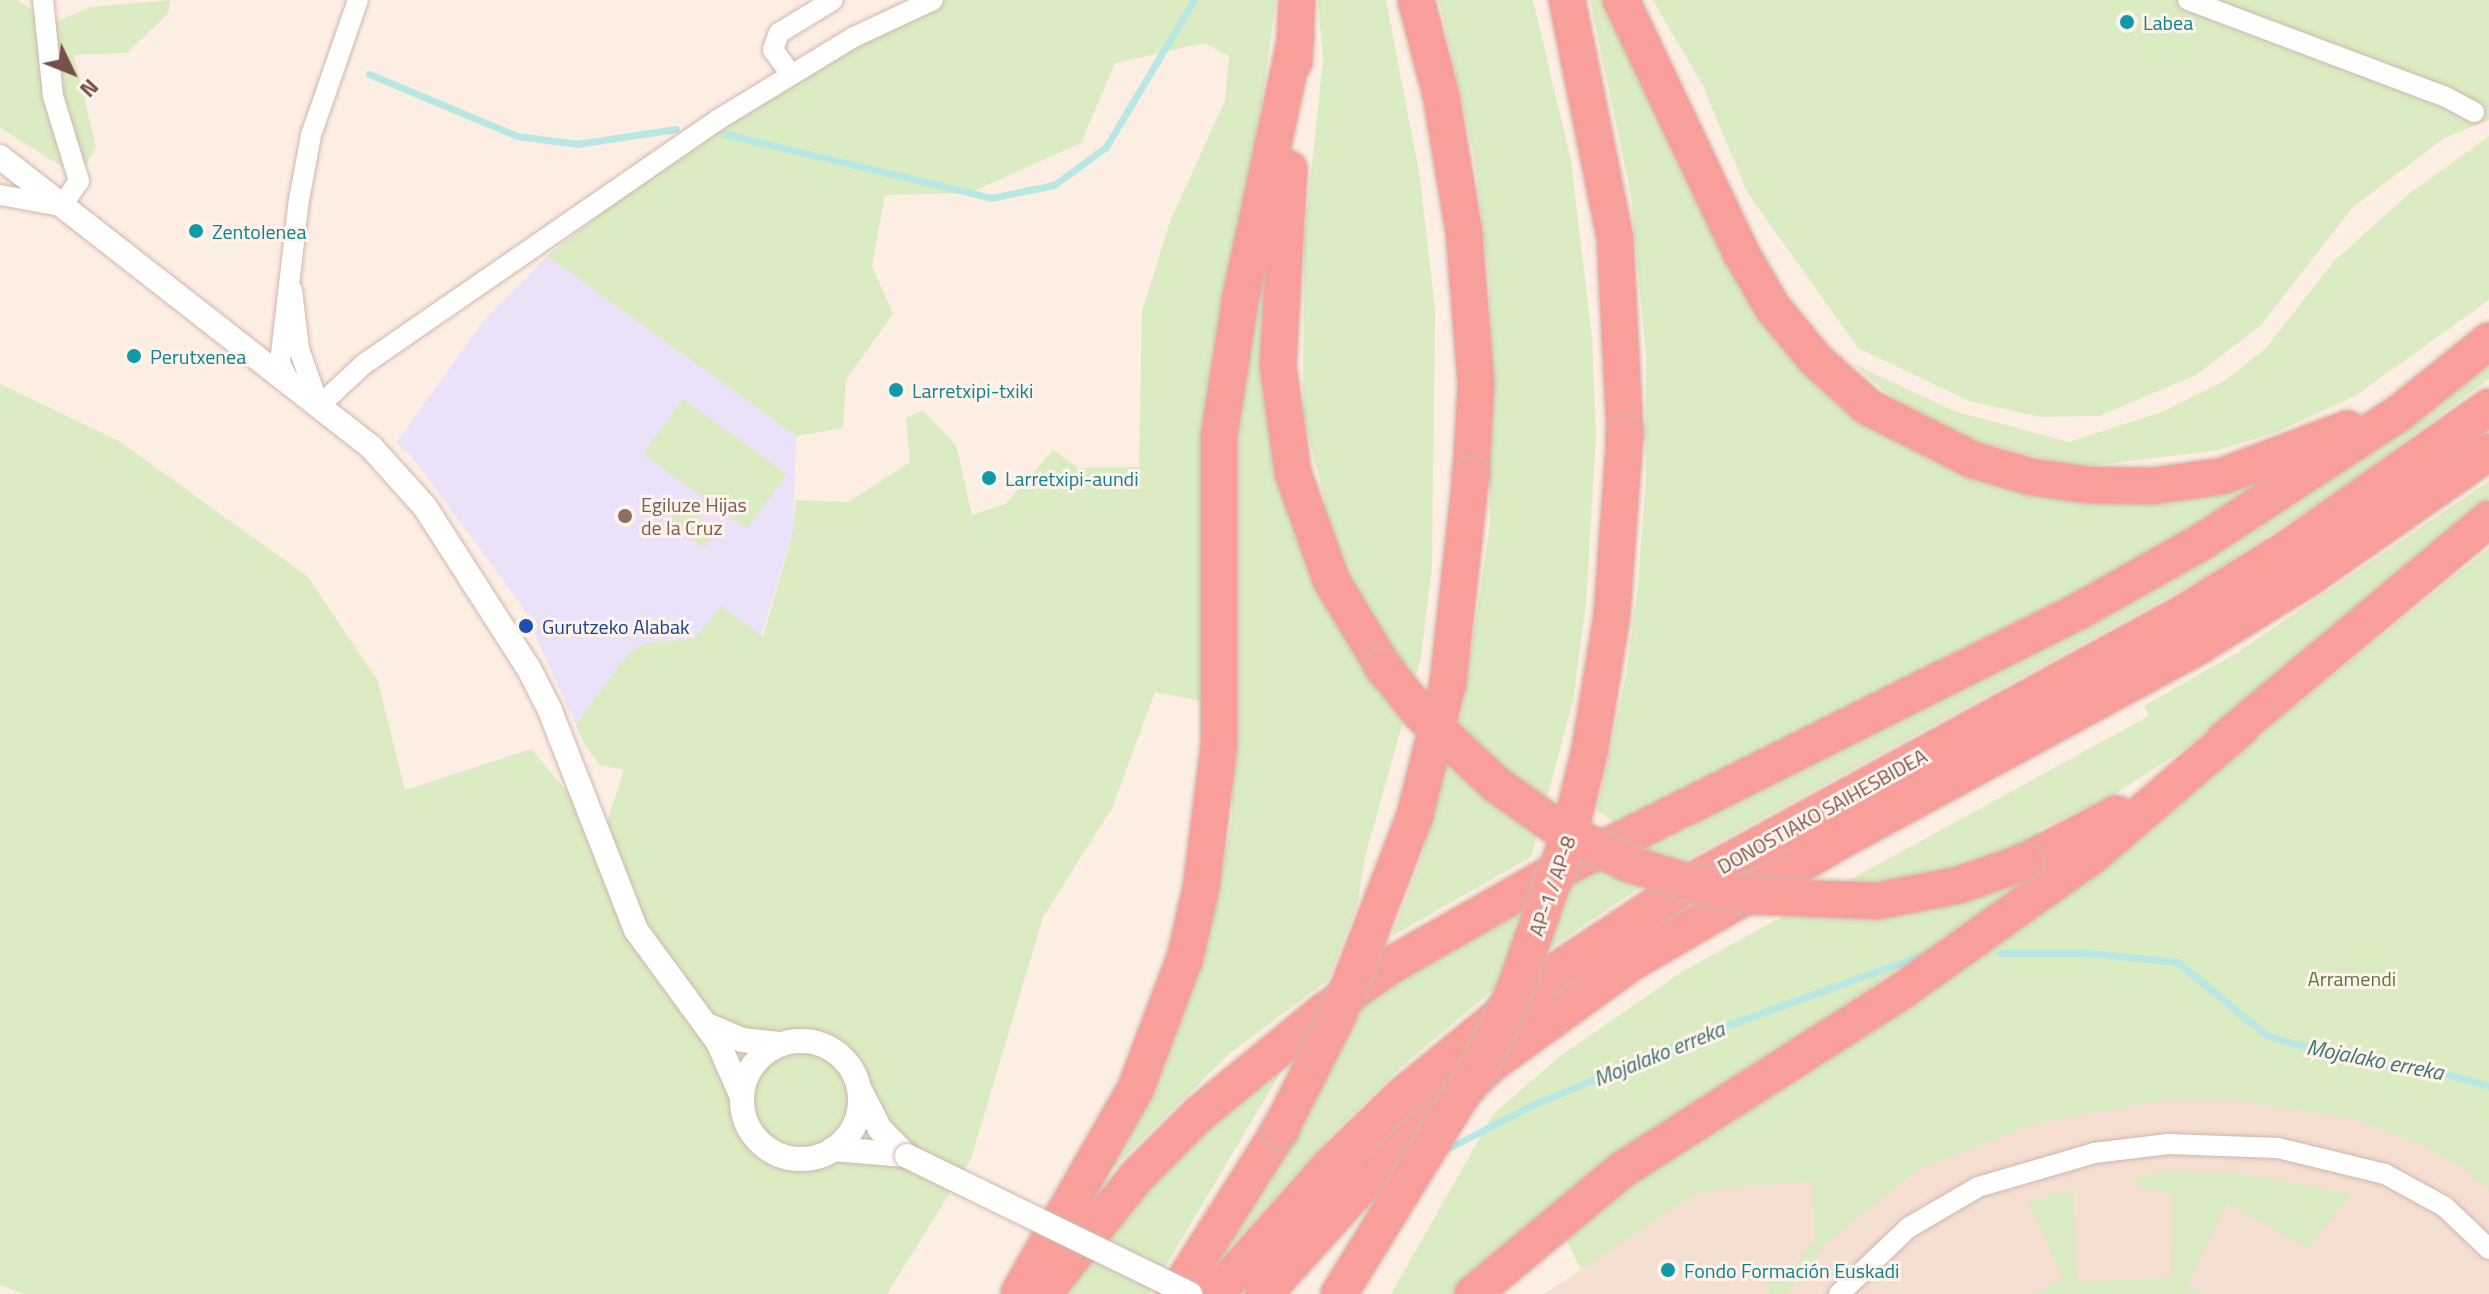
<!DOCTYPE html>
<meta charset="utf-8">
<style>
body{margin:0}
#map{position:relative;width:2489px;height:1294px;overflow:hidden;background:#fdeee4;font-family:"Titillium Web",sans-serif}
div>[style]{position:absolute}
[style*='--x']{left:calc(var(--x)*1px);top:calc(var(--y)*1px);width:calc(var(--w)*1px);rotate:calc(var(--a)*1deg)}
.residential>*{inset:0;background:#f5ded2}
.education>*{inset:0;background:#ebe1f9}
.green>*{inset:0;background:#dbebc2;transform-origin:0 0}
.stream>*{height:7px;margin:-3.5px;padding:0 3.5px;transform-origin:3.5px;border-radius:3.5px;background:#b8e7e4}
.roads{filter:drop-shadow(0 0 2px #d1b6ad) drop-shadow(0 0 2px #d1b6ad)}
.minor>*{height:20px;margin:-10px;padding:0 10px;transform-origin:10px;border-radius:10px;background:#fff}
.tertiary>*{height:24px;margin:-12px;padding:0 12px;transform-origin:12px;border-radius:12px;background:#fff}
.tertiary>.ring{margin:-12px;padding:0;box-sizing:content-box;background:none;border:24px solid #fff;border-radius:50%}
.motorway>*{height:36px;margin:-18px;padding:0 18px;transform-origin:18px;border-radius:18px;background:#f99f9a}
.bridges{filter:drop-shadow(0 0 2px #d1b6ad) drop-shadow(0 0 2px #d1b6ad)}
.tertiary-bridge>*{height:24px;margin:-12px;padding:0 12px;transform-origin:12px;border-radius:12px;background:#fff}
.motorway-bridge>*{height:36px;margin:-18px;padding:0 18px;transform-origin:18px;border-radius:18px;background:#f99f9a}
.dots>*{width:22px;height:22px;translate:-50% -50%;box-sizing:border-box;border:4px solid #fff3eb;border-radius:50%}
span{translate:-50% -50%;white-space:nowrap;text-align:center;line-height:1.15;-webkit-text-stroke:6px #fff3eb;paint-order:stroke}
.culture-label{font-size:20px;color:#0d838f}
.left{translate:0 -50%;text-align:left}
.education-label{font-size:20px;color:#785e54}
.transit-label{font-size:20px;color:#164399}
.street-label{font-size:20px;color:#765049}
.park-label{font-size:20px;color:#5a763e}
.water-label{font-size:22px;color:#397572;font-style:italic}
.north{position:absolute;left:32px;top:32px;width:80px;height:80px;-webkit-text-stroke:6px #fff3eb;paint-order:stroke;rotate:133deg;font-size:22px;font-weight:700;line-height:32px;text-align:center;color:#765049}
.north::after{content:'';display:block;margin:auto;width:28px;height:36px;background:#765049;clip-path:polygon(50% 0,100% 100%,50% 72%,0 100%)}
</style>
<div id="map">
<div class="residential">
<i style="clip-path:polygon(2489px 591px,2489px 1294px,1544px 1294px,1699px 1191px)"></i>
</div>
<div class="education">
<i style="clip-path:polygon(547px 256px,796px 436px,793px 532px,746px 685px,600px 765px,585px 745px,522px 606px,412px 457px,396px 443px,482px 323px)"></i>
</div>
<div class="green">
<i style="clip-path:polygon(0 0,16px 0,54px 23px,90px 7px,170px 0,169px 12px,127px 53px,74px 55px,96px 147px,79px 177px,0 128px)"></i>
<i style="clip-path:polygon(942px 0,1276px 0,1255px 151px,1214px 352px,1203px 495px,1202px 701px,1155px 692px,1112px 808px,1043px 917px,971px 1159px,887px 1294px,25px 1294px,0 1285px,0 384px,119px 441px,307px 576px,378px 681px,405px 790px,531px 749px,603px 834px,624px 770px,600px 765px,585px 745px,576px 726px,592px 702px,629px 653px,646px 643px,694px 639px,721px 606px,763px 637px,793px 532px,796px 500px,848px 502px,910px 462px,906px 418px,923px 410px,956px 445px,972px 515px,1005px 504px,1053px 450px,1078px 468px,1139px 467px,1142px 311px,1170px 222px,1225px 100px,1229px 56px,1204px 43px,1115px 63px,1081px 143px,969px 193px,885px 195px,872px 266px,893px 314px,846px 380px,843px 428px,796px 436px,547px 256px,712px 126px)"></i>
<i style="clip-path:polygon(1318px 0,1386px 0,1420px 177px,1435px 310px,1432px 567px,1421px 657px,1365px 857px,1357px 906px,1328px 980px,1230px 1053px,1108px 1173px,1148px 1100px,1186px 1008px,1213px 916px,1232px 820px,1233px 455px,1259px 280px,1266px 279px,1265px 403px,1276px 459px,1295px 519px,1325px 500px,1303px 415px,1304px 241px,1323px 60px)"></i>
<i style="clip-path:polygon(1439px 0,1533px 0,1571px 161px,1592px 338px,1596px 435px,1586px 605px,1573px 701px,1531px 857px,1392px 936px,1421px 859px,1463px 706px,1490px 525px,1490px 286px,1474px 154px)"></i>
<i style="clip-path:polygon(1590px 0,1602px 0,1745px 295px,1776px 342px,1840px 405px,1931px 461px,1987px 484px,2041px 496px,2109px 503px,2171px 501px,2249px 486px,2253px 492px,2118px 571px,1615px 823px,1597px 810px,1626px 675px,1638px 585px,1646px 478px,1646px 356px,1631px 195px)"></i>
<i style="clip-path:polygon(1653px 0,2489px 0,2489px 120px,2444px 138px,2352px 208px,2261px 325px,2196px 375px,2099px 416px,2040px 417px,1969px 401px,1858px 348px,1747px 192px,1703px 86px)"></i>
<i style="clip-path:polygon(2489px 136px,2489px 300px,2355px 396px,2277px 432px,2215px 451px,2078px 467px,1967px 439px,1895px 400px,1854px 364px,1954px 411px,2069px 442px,2162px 412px,2226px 380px,2266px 348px,2334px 261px,2409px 194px)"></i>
<i style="clip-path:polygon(2489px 360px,2489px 379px,2335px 493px,2205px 577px,1660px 874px,1513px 973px,1400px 1068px,1330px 1136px,1218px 1261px,1299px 1127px,1363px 995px)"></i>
<i style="left:683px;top:399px;width:128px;height:68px;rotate:36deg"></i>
<i style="clip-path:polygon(2489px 481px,2489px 498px,2185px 749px,2113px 795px,2038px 830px,2050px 866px,1806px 1031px,1507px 1246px,1454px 1294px,1391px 1294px,1494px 1113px,1563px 1054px,1683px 971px,2149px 716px,2144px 706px,2238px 652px)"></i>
<i style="left:682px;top:504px;width:43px;height:23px;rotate:36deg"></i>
<i style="clip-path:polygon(2489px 548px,2489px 1191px,2467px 1170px,2423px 1145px,2356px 1120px,2230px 1099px,2171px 1099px,2037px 1123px,1915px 1171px,1823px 1246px,1787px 1294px,1771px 1294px,1764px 1278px,1767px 1274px,1780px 1284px,1815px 1240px,1812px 1182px,1721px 1188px,1701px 1195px,1699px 1191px,1581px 1270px,1565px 1237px,1676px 1151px,2094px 870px)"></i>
<i style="clip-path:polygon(1296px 1047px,1149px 1294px,1059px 1294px,1139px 1193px)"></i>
<i style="clip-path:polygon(2166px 1171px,2238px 1173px,2351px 1193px,2309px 1249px,2227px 1203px,2187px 1286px,2203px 1294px,2032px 1294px,2063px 1279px,2028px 1201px,2074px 1191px,2077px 1282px,2171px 1277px,2172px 1194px,2133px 1186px,2133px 1178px)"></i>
</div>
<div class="stream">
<i style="--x:369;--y:74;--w:160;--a:22.7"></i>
<i style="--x:517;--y:136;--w:61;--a:7.6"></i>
<i style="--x:577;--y:144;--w:100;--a:-8.6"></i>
<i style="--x:725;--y:134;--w:274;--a:13.5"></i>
<i style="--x:991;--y:198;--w:64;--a:-11.7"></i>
<i style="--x:1054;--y:185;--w:64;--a:-36.2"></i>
<i style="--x:1106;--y:147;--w:171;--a:-59.1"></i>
<i style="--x:2001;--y:953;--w:86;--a:0"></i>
<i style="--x:2087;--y:953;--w:91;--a:5.6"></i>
<i style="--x:2178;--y:962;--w:114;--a:39.7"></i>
<i style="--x:2266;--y:1035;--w:84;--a:16.7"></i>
<i style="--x:2346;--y:1059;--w:101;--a:8.5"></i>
<i style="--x:2446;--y:1074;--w:45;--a:15.6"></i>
<i style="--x:1443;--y:1151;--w:100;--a:-27.3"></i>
<i style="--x:1532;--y:1105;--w:183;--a:-22.5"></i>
<i style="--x:1701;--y:1035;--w:247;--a:-19.9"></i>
</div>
<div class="roads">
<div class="minor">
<i style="--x:2188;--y:0;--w:273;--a:20.6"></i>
<i style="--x:2444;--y:96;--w:34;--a:28"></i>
<i style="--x:790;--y:73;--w:29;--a:-126"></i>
<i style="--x:773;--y:50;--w:18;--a:-71"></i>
<i style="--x:779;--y:33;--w:63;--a:-31.4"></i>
<i style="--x:0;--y:195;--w:63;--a:10.1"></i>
<i style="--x:62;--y:206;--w:30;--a:-56"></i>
<i style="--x:79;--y:181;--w:89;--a:-107"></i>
<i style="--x:53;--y:96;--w:97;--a:-95.9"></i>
<i style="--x:292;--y:290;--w:59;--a:83.2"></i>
<i style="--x:299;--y:349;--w:60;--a:70.7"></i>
<i style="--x:319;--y:406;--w:62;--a:-43"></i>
<i style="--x:364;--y:364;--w:431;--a:-34.6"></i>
<i style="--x:719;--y:119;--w:158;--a:-31.3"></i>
<i style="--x:854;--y:37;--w:87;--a:-25.1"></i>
<i style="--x:290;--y:383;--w:22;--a:-117"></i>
<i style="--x:280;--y:363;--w:164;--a:-83.4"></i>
<i style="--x:299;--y:200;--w:66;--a:-79.5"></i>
<i style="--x:311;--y:135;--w:143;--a:-70.8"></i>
<i style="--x:1839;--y:1294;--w:95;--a:-43.7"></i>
<i style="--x:1908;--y:1228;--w:81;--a:-30.4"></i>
<i style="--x:1978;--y:1187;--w:121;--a:-16.3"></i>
<i style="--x:2094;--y:1153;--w:75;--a:-6.9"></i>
<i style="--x:2168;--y:1144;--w:110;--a:2.1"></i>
<i style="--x:2278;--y:1148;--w:110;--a:13.7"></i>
<i style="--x:2385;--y:1174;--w:68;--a:28.8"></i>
<i style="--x:2445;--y:1207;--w:61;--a:43.7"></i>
</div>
<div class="tertiary">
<i style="--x:0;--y:157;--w:471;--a:38"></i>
<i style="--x:371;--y:447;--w:81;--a:48"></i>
<i style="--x:425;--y:507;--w:193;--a:57.3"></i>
<i style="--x:529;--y:669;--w:44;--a:62.9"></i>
<i style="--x:549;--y:708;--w:238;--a:68.6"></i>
<i style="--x:636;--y:930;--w:139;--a:53.8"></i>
<i style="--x:718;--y:1042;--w:60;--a:66.4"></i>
<i style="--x:707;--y:1025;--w:38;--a:23"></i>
<i style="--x:742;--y:1040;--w:39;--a:6"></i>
<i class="ring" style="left:742px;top:1041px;width:94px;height:94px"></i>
<i style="--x:860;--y:1090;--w:44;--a:62.9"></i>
<i style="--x:880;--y:1129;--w:38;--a:45"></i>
<i style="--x:833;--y:1149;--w:73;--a:4.7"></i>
</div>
<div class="motorway">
<i style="--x:1416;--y:0;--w:98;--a:75.3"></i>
<i style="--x:1441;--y:95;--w:139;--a:80.5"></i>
<i style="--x:1464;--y:232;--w:151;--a:85.5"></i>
<i style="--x:1476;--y:383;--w:92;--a:93.1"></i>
<i style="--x:1567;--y:0;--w:243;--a:78.6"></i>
<i style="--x:1615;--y:238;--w:195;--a:87.1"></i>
<i style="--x:1621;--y:0;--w:280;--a:64.6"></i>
<i style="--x:1741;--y:253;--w:64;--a:59.8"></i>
<i style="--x:1773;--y:308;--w:67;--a:50.4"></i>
<i style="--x:1816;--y:360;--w:70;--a:42.1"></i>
<i style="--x:1868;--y:407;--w:118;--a:26.8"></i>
<i style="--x:1973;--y:460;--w:61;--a:16.1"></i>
<i style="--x:2032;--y:477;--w:58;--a:8"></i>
<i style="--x:2089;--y:485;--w:63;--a:0.9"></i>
<i style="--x:2152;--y:486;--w:72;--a:-8"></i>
<i style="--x:2223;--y:476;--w:133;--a:-20.8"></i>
<i style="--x:1294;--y:62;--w:62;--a:-87.2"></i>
<i style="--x:1289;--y:169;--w:197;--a:93.2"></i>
<i style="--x:1278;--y:366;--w:108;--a:82"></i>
<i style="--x:1293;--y:473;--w:114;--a:70.4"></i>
<i style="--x:1331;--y:580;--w:103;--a:58.9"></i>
<i style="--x:2224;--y:740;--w:345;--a:-39.8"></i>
<i style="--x:2025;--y:862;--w:103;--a:-27.8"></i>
<i style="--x:1019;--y:1293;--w:234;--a:-60.3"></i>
<i style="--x:1135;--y:1090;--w:141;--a:-69.3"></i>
<i style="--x:1185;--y:958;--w:72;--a:-77.1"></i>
<i style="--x:1201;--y:888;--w:143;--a:-82.8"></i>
<i style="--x:1219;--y:746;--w:310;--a:-90"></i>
<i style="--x:1219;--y:436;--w:142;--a:-81.1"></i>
<i style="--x:1241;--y:296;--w:264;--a:-78"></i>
<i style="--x:1043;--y:1294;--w:149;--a:-51.5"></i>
<i style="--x:1136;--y:1177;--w:89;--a:-45"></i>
<i style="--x:1199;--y:1114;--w:163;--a:-39.3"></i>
<i style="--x:1325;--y:1011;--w:83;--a:-34.7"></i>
<i style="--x:1393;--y:964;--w:169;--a:-29.7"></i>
<i style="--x:1540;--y:880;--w:602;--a:-26.52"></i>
<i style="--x:2079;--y:611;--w:142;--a:-29.4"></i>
<i style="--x:2203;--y:541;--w:233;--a:-33.1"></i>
<i style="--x:2398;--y:414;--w:117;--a:-38.7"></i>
<i style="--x:1176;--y:1294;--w:194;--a:-57.6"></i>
<i style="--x:1216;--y:1294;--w:171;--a:-48.3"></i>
<i style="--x:1330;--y:1166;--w:99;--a:-44.2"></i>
<i style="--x:1401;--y:1097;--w:189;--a:-39.4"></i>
<i style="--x:1547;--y:977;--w:173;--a:-33.4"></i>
<i style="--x:1691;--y:882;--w:559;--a:-28.63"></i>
<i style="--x:2182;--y:614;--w:127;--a:-31.8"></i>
<i style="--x:2290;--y:547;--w:243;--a:-35.1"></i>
<i style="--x:1264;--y:1294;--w:135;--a:-48"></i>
<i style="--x:1354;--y:1194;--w:189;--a:-43.5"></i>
<i style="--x:1491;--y:1064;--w:173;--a:-35.8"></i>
<i style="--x:1631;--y:963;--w:238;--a:-30.3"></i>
<i style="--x:1836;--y:843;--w:414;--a:-28.5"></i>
<i style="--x:2200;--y:645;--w:129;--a:-31.7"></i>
<i style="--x:2310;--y:577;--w:218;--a:-34.9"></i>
<i style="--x:1473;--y:1294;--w:194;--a:-39.8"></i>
<i style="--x:1622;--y:1170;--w:334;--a:-32.6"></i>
<i style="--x:1903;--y:990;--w:233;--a:-35.4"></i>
<i style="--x:2093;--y:855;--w:196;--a:-40.7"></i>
</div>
</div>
<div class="bridges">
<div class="tertiary-bridge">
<i style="--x:907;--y:1156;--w:315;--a:26"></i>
</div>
<div class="motorway-bridge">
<i style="--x:1384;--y:668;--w:58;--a:51.3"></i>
<i style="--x:1420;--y:713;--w:105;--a:43.1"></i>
<i style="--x:1497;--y:785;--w:67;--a:35.3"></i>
<i style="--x:1552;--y:824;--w:85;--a:27.5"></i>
<i style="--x:1627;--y:863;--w:60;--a:17.5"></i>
<i style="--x:1684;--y:881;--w:67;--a:13"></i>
<i style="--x:1749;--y:896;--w:128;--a:2.2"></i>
<i style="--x:1877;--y:901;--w:84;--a:-11"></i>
<i style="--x:1959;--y:885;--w:70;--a:-19.2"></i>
<i style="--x:1280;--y:1130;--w:129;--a:-63.2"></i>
<i style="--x:1338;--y:1015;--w:214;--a:-68.9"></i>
<i style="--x:1415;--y:815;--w:136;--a:-76"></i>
<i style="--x:1448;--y:683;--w:209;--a:-83.7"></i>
<i style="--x:1339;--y:1294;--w:275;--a:-58.4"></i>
<i style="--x:1483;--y:1060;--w:78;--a:-65.7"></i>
<i style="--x:1515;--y:989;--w:162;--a:-70.6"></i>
<i style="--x:1569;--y:836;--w:89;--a:-76.4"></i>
<i style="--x:1590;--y:749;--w:137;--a:-80.7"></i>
<i style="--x:1612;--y:614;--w:181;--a:-85.9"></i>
</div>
</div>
<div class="dots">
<i style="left:2127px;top:22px;background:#0f9aa8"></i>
<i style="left:196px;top:231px;background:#0f9aa8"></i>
<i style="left:134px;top:356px;background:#0f9aa8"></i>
<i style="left:896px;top:390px;background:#0f9aa8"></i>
<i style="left:989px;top:478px;background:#0f9aa8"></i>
<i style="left:625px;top:516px;background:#8d6e63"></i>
<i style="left:526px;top:626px;background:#1a4fb4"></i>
<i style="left:1668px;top:1270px;background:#0f9aa8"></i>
</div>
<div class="culture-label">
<span class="left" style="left:2143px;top:22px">Labea</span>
<span class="left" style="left:212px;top:231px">Zentolenea</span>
<span class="left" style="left:150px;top:356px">Perutxenea</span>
<span class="left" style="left:912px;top:390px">Larretxipi-txiki</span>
<span class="left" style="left:1005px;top:478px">Larretxipi-aundi</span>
<span class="left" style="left:1684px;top:1270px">Fondo Formación Euskadi</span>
</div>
<div class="education-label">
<span class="left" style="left:641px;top:516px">Egiluze Hijas<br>de la Cruz</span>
</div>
<div class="transit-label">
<span class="left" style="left:542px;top:626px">Gurutzeko Alabak</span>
</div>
<div class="street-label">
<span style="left:1822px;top:811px;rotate:-29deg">DONOSTIAKO SAIHESBIDEA</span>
<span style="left:1552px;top:886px;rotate:-71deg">AP-1 / AP-8</span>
</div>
<div class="park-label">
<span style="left:2352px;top:978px">Arramendi</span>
</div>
<div class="water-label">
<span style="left:1659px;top:1054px;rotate:-22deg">Mojalako erreka</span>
<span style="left:2375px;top:1060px;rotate:11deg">Mojalako erreka</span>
</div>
<div class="north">N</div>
</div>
